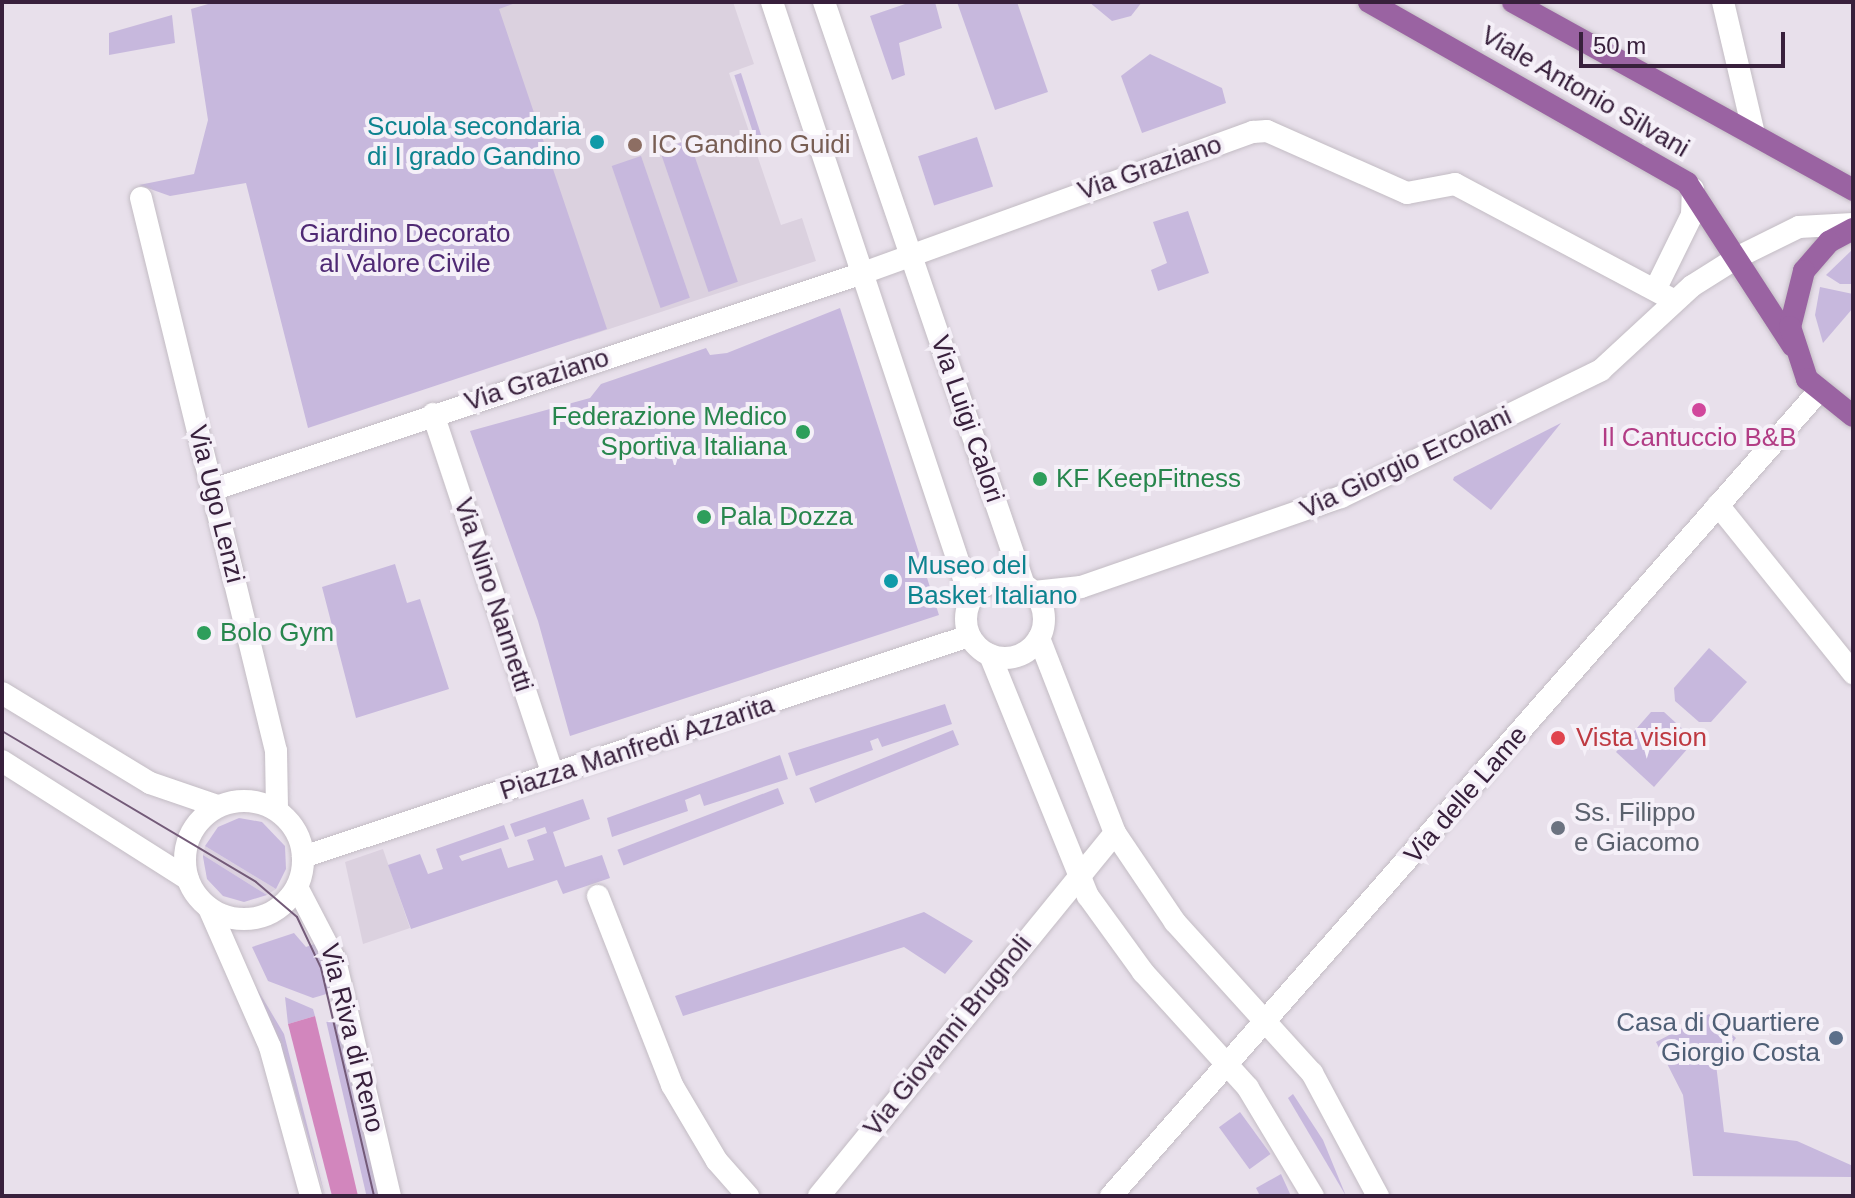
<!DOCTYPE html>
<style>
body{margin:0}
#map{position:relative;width:1855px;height:1198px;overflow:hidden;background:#e8e0eb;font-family:Arial,sans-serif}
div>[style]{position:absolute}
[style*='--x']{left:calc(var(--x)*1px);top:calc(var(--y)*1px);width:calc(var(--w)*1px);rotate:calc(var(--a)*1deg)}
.built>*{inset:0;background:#dbd1df}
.green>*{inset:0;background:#c7b8dd;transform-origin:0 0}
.water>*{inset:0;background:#d286bd}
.roads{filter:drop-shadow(0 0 2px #c3bcc4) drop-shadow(0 0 2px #c3bcc4)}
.minor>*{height:22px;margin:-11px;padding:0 11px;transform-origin:11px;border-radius:11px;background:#fff}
.minor>.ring{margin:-11px;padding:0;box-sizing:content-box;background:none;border:22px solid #fff;border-radius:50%}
.tertiary>*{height:22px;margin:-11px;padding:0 11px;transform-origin:11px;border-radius:11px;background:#fff}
.primary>*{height:22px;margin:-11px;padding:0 11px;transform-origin:11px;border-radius:11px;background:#9a63a2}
.tram>*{height:2px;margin:-1px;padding:0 1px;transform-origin:1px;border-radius:1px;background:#735a78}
.dots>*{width:22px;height:22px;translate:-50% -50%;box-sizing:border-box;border:4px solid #f5f0f8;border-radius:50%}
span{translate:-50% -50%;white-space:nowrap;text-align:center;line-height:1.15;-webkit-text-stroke:8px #f5f0f8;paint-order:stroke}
.street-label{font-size:26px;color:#38203c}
.culture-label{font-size:26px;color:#0d838f}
.right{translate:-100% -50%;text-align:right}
.left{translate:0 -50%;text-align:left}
.education-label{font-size:26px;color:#785e54}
.park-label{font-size:26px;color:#4f2974}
.leisure-label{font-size:26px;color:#27864d}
.hotel-label{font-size:26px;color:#b23c85}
.health-label{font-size:26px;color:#be3a42}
.worship-label{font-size:26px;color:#5b616d}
.service-label{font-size:26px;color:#4e5e75}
.frame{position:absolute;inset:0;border:4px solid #38203c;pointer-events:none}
.scale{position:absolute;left:1579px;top:32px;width:206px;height:36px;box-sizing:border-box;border:4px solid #38203c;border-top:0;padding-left:10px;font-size:24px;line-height:28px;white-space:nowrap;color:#38203c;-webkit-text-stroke:6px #f5f0f8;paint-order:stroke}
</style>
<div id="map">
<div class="built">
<i style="clip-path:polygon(469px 2px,733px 2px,754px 64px,729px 73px,781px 225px,802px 218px,816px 261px,579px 339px)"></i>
<i style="clip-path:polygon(205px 846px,276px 889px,267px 895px,203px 855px)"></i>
<i style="clip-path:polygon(383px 849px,410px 928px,363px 944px,345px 862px)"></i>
</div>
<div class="green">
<i style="clip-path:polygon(215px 2px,518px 2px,499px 9px,607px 329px,308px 428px,246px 183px,170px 196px,139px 185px,194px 174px,208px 120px,191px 9px)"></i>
<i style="clip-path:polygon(911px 2px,935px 2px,942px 28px,899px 43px,905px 75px,892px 80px,870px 16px)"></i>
<i style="clip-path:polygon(957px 2px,1017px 2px,1048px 92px,995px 110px)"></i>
<i style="clip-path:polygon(1089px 2px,1142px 2px,1131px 16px,1112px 21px)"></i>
<i style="clip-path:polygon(172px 15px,175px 43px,109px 55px,109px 33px)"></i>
<i style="clip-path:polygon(1150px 54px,1222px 88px,1226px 103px,1142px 133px,1121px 76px)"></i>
<i style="left:741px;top:73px;width:85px;height:7px;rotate:72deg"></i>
<i style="left:977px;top:137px;width:52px;height:62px;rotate:72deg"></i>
<i style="left:689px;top:140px;width:150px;height:31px;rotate:71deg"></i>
<i style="left:641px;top:156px;width:150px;height:31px;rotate:71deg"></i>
<i style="clip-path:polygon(1188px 211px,1209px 273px,1158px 291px,1151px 270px,1167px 263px,1153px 222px)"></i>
<i style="clip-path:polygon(1853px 249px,1853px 284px,1840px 284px,1826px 275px)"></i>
<i style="clip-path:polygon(1820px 287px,1853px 294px,1853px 308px,1823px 343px,1815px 315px)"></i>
<i style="clip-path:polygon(840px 308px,939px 615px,570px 736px,538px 621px,470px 431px,590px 398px,601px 384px,706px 348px,710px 355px,727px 353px)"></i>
<i style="clip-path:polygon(1561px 423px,1491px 510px,1453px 480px,1454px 477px)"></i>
<i style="clip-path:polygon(395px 564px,407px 603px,420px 599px,449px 689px,356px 718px,322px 587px)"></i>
<i style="clip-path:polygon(1709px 648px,1747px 682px,1711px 722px,1699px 722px,1675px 701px,1674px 688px)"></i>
<i style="clip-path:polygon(945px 704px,952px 724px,882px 747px,878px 738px,870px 741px,873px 750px,796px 776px,788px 753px)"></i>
<i style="clip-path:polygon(1651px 712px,1664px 712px,1687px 733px,1689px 747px,1654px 787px,1616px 752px)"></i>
<i style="left:953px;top:730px;width:16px;height:155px;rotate:68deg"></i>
<i style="clip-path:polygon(780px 755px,788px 779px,704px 806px,700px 794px,685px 800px,688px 811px,612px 837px,607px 818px)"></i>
<i style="left:778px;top:788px;width:17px;height:172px;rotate:69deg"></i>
<i style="clip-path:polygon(583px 799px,590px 819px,553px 832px,565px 867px,602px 855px,610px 878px,563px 894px,557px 880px,411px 929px,388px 865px,420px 854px,428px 874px,443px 869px,436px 849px,504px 825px,509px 839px,459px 856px,462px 861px,501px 848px,508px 868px,534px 860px,527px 840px,547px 833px,545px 827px,515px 837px,510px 824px)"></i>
<i style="clip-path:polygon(239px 818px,262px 822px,285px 846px,286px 869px,276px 889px,205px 846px,218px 827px)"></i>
<i style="clip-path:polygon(203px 857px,203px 855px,267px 895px,244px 902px,223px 896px,207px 879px)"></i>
<i style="clip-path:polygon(924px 912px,973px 941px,945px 974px,904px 947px,683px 1016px,675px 996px)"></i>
<i style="clip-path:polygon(294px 933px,306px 947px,319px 942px,333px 992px,313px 998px,268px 981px,252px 947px)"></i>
<i style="clip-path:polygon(256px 987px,284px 1034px,325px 1196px,288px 1068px)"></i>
<i style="clip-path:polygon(285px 997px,313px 1009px,315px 1016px,288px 1024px)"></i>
<i style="clip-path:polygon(1709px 1014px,1736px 1038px,1716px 1064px,1724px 1132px,1797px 1141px,1853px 1166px,1853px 1177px,1693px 1176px,1683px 1095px,1656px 1042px)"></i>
<i style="left:339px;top:1019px;width:182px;height:13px;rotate:77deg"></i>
<i style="clip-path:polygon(1293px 1094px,1323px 1140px,1346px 1196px,1288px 1098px)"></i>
<i style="left:1240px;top:1112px;width:52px;height:26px;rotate:54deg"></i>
<i style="clip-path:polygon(1281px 1174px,1291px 1196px,1260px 1196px,1256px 1188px)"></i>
</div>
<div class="water">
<i style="clip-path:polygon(315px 1016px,351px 1166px,358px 1196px,332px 1196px,288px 1024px)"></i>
</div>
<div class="roads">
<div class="minor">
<i style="--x:772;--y:2;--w:630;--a:71.59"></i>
<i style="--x:824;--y:2;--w:616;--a:71.07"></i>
<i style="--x:1723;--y:2;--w:136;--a:76.8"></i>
<i style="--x:141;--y:198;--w:569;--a:76.28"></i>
<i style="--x:276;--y:751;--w:59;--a:89"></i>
<i style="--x:1657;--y:286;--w:79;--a:-63.8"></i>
<i style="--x:1692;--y:215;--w:26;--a:-88"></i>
<i style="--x:433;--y:414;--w:380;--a:71.6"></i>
<i style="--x:212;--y:490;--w:686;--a:-18.43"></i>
<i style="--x:863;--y:273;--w:415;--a:-19.9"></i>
<i style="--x:1253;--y:132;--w:14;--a:-4"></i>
<i style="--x:1267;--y:131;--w:153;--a:23.9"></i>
<i style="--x:1407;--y:193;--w:49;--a:-10.6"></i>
<i style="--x:1455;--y:184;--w:249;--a:28"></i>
<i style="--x:1718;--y:505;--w:216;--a:51.2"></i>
<i class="ring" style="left:966px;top:580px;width:56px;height:56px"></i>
<i style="--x:1034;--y:592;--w:47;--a:-6.1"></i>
<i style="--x:1081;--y:587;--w:275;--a:-19.1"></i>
<i style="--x:1341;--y:497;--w:289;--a:-26"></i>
<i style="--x:1601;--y:370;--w:124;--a:-42.7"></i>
<i style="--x:1692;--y:286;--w:54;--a:-32.2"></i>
<i style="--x:1738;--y:257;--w:68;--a:-26.2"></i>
<i style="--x:1799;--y:227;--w:54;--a:-3.2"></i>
<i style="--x:1039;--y:638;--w:209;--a:68.7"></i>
<i style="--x:1115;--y:833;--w:107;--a:56"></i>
<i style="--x:1175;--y:922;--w:204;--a:47.8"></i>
<i style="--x:1312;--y:1073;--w:140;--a:61.8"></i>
<i style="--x:990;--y:655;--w:260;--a:67.9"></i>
<i style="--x:1088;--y:896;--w:94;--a:54.1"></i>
<i style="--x:1143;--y:972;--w:156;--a:47.8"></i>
<i style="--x:1248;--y:1088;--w:126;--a:59"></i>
<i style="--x:2;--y:693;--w:173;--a:31.3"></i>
<i style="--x:150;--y:783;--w:71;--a:18.9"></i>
<i style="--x:2;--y:761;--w:220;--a:32.4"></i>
<i class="ring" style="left:185px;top:801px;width:96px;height:96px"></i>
<i style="--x:303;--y:857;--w:702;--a:-18.36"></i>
<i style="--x:297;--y:887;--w:82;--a:62.5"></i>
<i style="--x:335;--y:960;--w:242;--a:76.9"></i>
<i style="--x:598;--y:896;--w:203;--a:68.6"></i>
<i style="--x:672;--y:1085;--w:88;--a:59.4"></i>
<i style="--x:717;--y:1161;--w:47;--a:48.5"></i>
<i style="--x:209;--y:908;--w:152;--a:66.3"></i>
<i style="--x:270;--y:1047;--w:155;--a:74.6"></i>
<i style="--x:819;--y:1196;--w:468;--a:-50.8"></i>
</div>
<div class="tertiary">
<i style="--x:1111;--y:1196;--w:1071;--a:-48.67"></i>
</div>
<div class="primary">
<i style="--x:1369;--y:2;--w:366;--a:29.6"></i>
<i style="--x:1687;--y:183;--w:194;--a:57"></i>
<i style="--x:1513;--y:2;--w:389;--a:28.9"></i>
<i style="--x:1853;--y:229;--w:27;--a:152"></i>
<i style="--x:1829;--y:242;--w:38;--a:131"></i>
<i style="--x:1804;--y:271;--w:58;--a:104"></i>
<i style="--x:1790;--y:327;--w:55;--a:71.9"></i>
<i style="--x:1807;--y:379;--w:59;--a:38.8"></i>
</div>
</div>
<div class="tram">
<i style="--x:2;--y:731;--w:295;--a:30.7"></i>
<i style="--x:256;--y:882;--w:54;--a:40.5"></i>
<i style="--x:297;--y:917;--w:56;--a:64.8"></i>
<i style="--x:321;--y:968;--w:234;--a:76.9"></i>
</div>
<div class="dots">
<i style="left:597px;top:142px;background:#0f9aa8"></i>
<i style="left:635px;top:145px;background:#8d6e63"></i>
<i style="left:1699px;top:410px;background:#d1479c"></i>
<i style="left:803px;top:432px;background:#2e9e5b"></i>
<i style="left:1040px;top:479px;background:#2e9e5b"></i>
<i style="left:704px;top:517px;background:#2e9e5b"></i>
<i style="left:891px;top:581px;background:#0f9aa8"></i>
<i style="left:204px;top:633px;background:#2e9e5b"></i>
<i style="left:1558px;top:738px;background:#e0444e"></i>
<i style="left:1558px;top:828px;background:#6b7280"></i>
<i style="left:1836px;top:1038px;background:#5c6f8a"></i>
</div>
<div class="street-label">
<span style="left:1585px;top:92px;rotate:30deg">Viale Antonio Silvani</span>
<span style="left:1150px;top:168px;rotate:-19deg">Via Graziano</span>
<span style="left:537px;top:380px;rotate:-18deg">Via Graziano</span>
<span style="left:967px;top:419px;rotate:71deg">Via Luigi Calori</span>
<span style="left:1406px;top:463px;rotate:-25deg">Via Giorgio Ercolani</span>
<span style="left:216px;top:504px;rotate:76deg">Via Ugo Lenzi</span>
<span style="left:493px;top:595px;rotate:72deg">Via Nino Nannetti</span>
<span style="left:637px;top:748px;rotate:-18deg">Piazza Manfredi Azzarita</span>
<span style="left:1466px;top:795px;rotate:-49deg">Via delle Lame</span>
<span style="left:948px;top:1036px;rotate:-51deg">Via Giovanni Brugnoli</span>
<span style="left:352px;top:1038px;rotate:76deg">Via Riva di Reno</span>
</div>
<div class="culture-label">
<span class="right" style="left:581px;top:142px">Scuola secondaria<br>di I grado Gandino</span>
<span class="left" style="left:907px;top:581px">Museo del<br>Basket Italiano</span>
</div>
<div class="education-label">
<span class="left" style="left:651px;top:145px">IC Gandino Guidi</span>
</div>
<div class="park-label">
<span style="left:405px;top:249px">Giardino Decorato<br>al Valore Civile</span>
</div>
<div class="leisure-label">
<span class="right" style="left:787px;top:432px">Federazione Medico<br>Sportiva Italiana</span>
<span class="left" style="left:1056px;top:479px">KF KeepFitness</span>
<span class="left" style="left:720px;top:517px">Pala Dozza</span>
<span class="left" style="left:220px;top:633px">Bolo Gym</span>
</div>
<div class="hotel-label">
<span style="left:1699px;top:438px">Il Cantuccio B&amp;B</span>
</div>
<div class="health-label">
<span class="left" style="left:1576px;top:738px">Vista vision</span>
</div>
<div class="worship-label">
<span class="left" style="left:1574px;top:828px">Ss. Filippo<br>e Giacomo</span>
</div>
<div class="service-label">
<span class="right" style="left:1820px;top:1038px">Casa di Quartiere<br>Giorgio Costa</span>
</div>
<div class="frame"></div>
<div class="scale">50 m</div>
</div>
